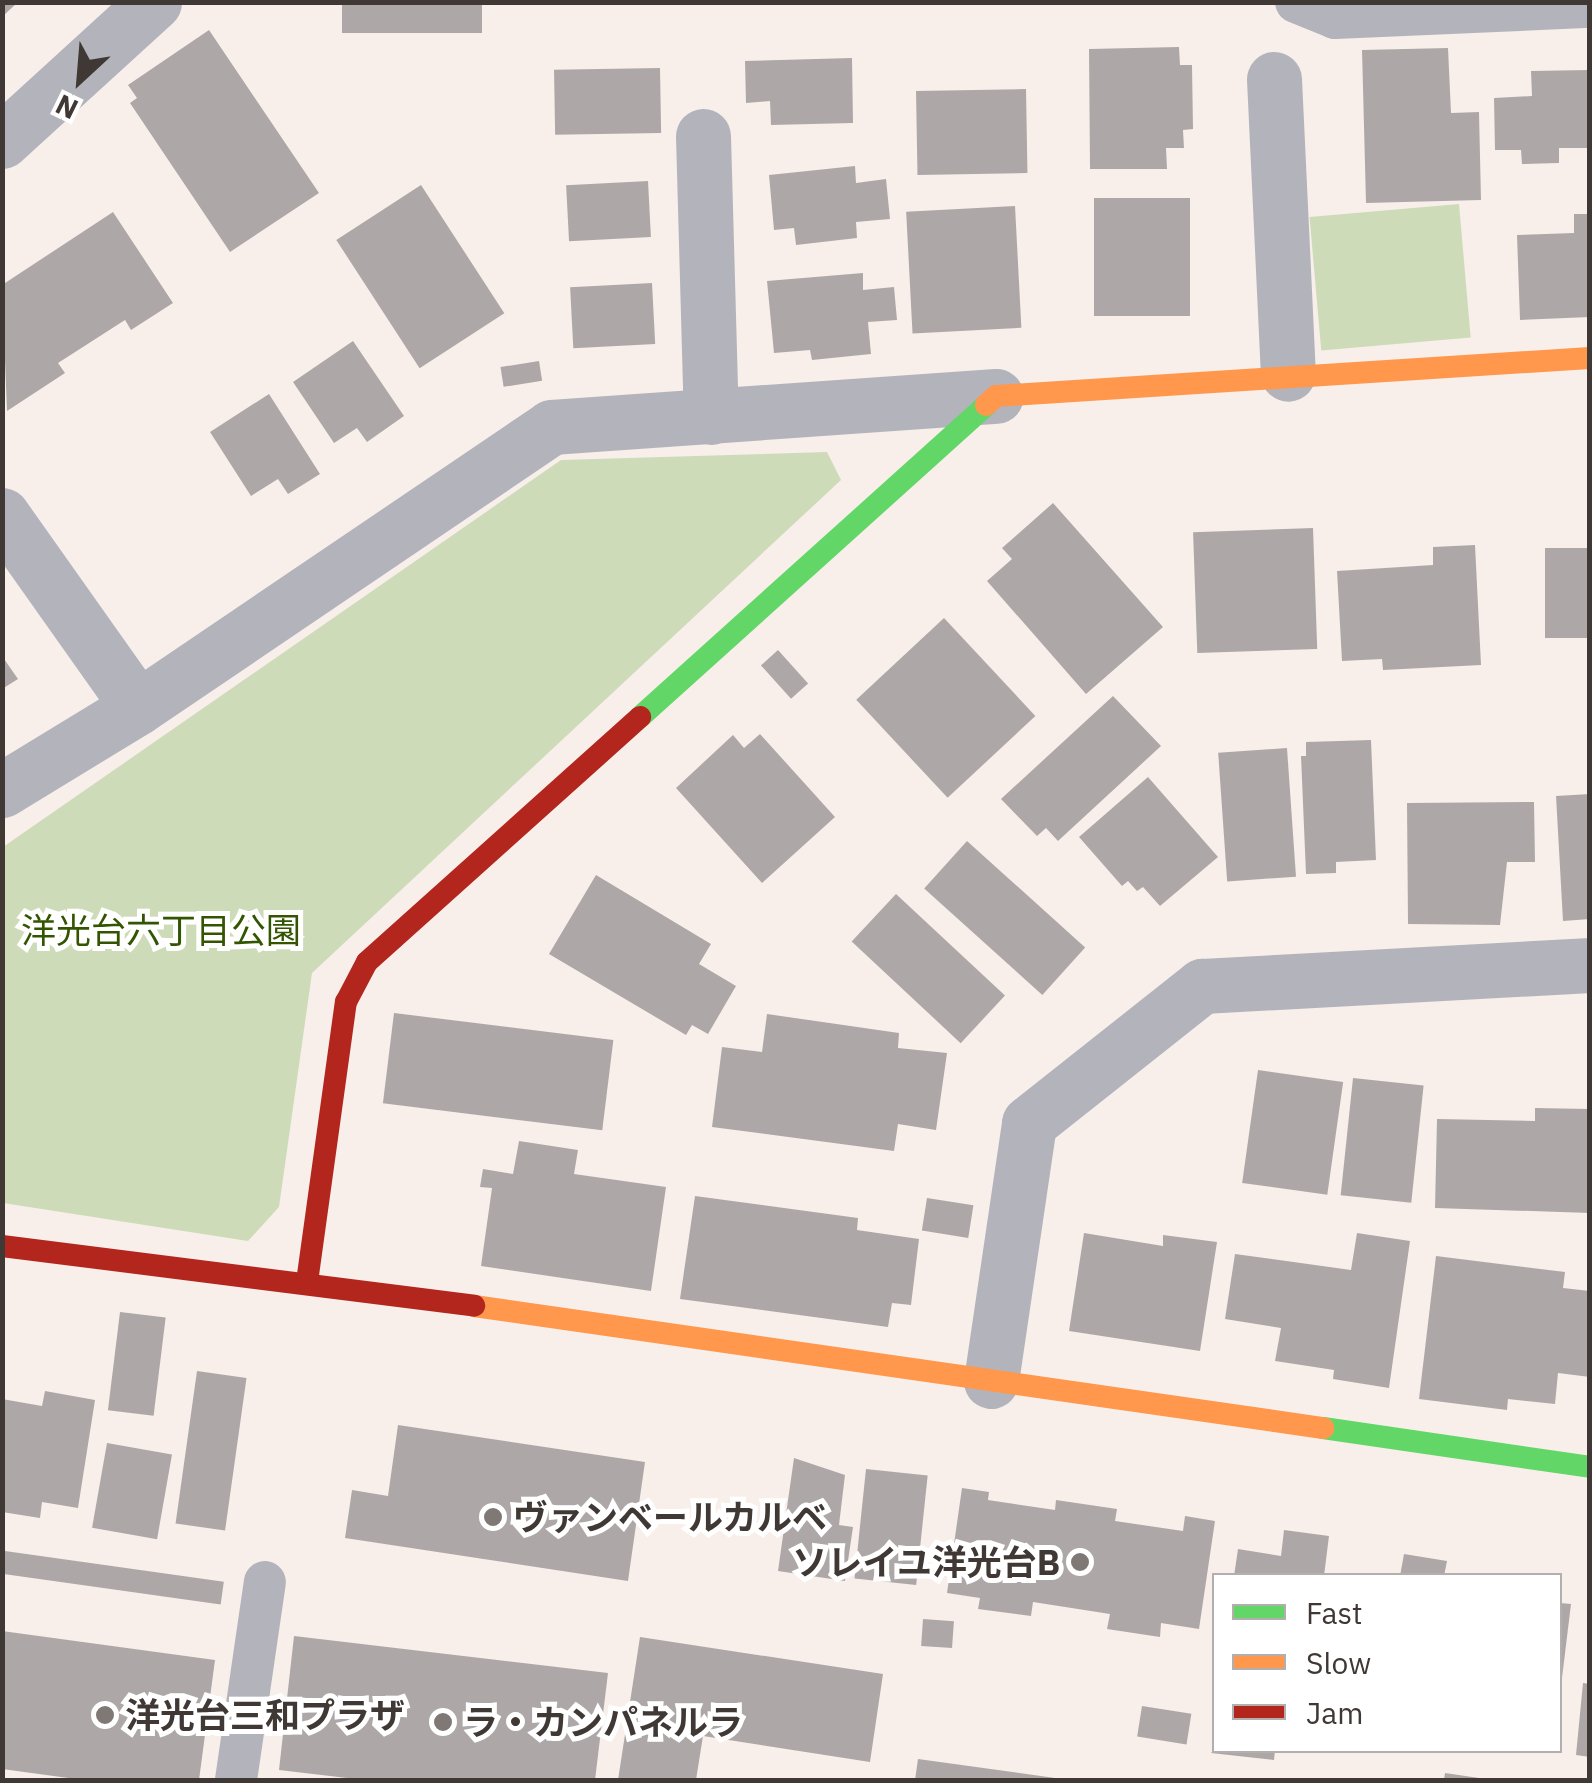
<!DOCTYPE html>
<meta charset="utf-8">
<style>
body{margin:0}
#map{position:relative;width:1592px;height:1783px;overflow:hidden;background:#f8efeb;font-family:"IBM Plex Sans","Noto Sans JP",sans-serif}
div>[style]{position:absolute}
[style*='--x']{left:calc(var(--x)*1px);top:calc(var(--y)*1px);width:calc(var(--w)*1px);rotate:calc(var(--a)*1deg)}
.green>*{inset:0;background:#cedbb9;transform-origin:0 0}
.building>*{inset:0;background:#ada8a7;transform-origin:0 0}
.lane>*{height:42px;margin:-21px;padding:0 21px;transform-origin:21px;border-radius:21px;background:#b3b4bb}
.street>*{height:55px;margin:-27.5px;padding:0 27.5px;transform-origin:27.5px;border-radius:27.5px;background:#b3b4bb}
.fast>*{height:22px;margin:-11px;padding:0 11px;transform-origin:11px;border-radius:11px;background:#63d668}
.slow>*{height:22px;margin:-11px;padding:0 11px;transform-origin:11px;border-radius:11px;background:#ff974d}
.jam>*{height:22px;margin:-11px;padding:0 11px;transform-origin:11px;border-radius:11px;background:#b3261e}
.dots>*{width:28px;height:28px;translate:-50% -50%;box-sizing:border-box;border:5px solid #fff;border-radius:50%}
span{translate:-50% -50%;white-space:nowrap;text-align:center;line-height:1.15;-webkit-text-stroke:10px #fff;paint-order:stroke}
.park-label{font-size:35px;color:#335502}
.poi-label{font-size:35px;color:#3f3835;font-weight:700}
.left{translate:0 -50%;text-align:left}
.right{translate:-100% -50%;text-align:right}
.frame{position:absolute;inset:0;border:5px solid #3f3835;pointer-events:none}
.legend{position:absolute;left:1212px;top:1573px;width:350px;height:180px;box-sizing:border-box;background:#fff;border:2px solid #b2afae;margin:0;padding:12px 18px;list-style:none;font-size:30px;color:#3f3835}
.legend li{display:flex;align-items:center;gap:20px;height:50px}
.legend b{width:50px;border:2px solid #b2afae}
.north{position:absolute;left:30px;top:30px;width:100px;height:100px;-webkit-text-stroke:8px #fff;paint-order:stroke;rotate:206deg;font-size:28px;font-weight:700;line-height:40px;text-align:center;color:#3f3835}
.north::after{content:'';display:block;margin:auto;width:35px;height:45px;background:#3f3835;clip-path:polygon(50% 0,100% 100%,50% 72%,0 100%)}
</style>
<div id="map">
<div class="green">
<i style="left:1459px;top:204px;width:134px;height:150px;rotate:85deg"></i>
<i style="clip-path:polygon(827px 452px,841px 480px,312px 973px,279px 1207px,248px 1241px,3px 1203px,3px 847px,561px 460px)"></i>
</div>
<div class="building">
<i style="clip-path:polygon(2px 2px,18px 2px,2px 17px)"></i>
<i style="left:342px;top:2px;width:140px;height:31px"></i>
<i style="clip-path:polygon(209px 30px,319px 193px,230px 252px,130px 103px,137px 98px,128px 85px)"></i>
<i style="clip-path:polygon(1179px 47px,1180px 65px,1192px 65px,1193px 129px,1183px 130px,1184px 148px,1166px 148px,1167px 169px,1090px 169px,1089px 49px)"></i>
<i style="clip-path:polygon(1448px 48px,1451px 113px,1479px 112px,1481px 200px,1366px 203px,1362px 50px)"></i>
<i style="clip-path:polygon(852px 58px,853px 123px,771px 125px,770px 101px,746px 103px,745px 61px)"></i>
<i style="left:660px;top:68px;width:65px;height:106px;rotate:89deg"></i>
<i style="clip-path:polygon(1590px 70px,1590px 148px,1559px 148px,1559px 163px,1522px 164px,1521px 150px,1495px 150px,1494px 98px,1532px 96px,1531px 71px)"></i>
<i style="left:1026px;top:89px;width:84px;height:110px;rotate:89deg"></i>
<i style="clip-path:polygon(855px 166px,856px 183px,886px 179px,890px 219px,856px 222px,857px 238px,796px 245px,794px 228px,774px 230px,769px 175px)"></i>
<i style="left:648px;top:181px;width:56px;height:82px;rotate:87deg"></i>
<i style="left:421px;top:185px;width:153px;height:101px;rotate:57deg"></i>
<i style="left:1094px;top:198px;width:96px;height:118px"></i>
<i style="left:1015px;top:206px;width:122px;height:109px;rotate:87deg"></i>
<i style="clip-path:polygon(113px 212px,173px 303px,131px 330px,125px 320px,58px 363px,65px 373px,7px 411px,2px 285px)"></i>
<i style="clip-path:polygon(1574px 214px,1590px 214px,1590px 317px,1520px 320px,1517px 235px,1574px 233px)"></i>
<i style="clip-path:polygon(863px 273px,863px 290px,894px 287px,897px 320px,868px 322px,871px 354px,812px 360px,810px 350px,774px 353px,767px 281px)"></i>
<i style="left:652px;top:283px;width:61px;height:82px;rotate:87deg"></i>
<i style="clip-path:polygon(353px 341px,404px 416px,367px 442px,357px 428px,334px 443px,293px 382px)"></i>
<i style="left:539px;top:361px;width:20px;height:39px;rotate:81deg"></i>
<i style="clip-path:polygon(269px 394px,320px 474px,288px 494px,278px 479px,251px 496px,210px 432px)"></i>
<i style="clip-path:polygon(1053px 503px,1163px 627px,1086px 694px,987px 581px,1012px 559px,1002px 548px)"></i>
<i style="left:1313px;top:528px;width:121px;height:120px;rotate:88deg"></i>
<i style="clip-path:polygon(1475px 545px,1481px 665px,1383px 670px,1382px 659px,1342px 661px,1337px 571px,1433px 565px,1433px 547px)"></i>
<i style="left:1545px;top:548px;width:45px;height:90px"></i>
<i style="left:944px;top:618px;width:134px;height:120px;rotate:47deg"></i>
<i style="left:778px;top:650px;width:45px;height:23px;rotate:48deg"></i>
<i style="clip-path:polygon(2px 656px,18px 679px,2px 689px)"></i>
<i style="clip-path:polygon(1113px 696px,1161px 746px,1058px 841px,1046px 828px,1037px 836px,1001px 799px)"></i>
<i style="clip-path:polygon(760px 734px,835px 817px,762px 883px,676px 788px,733px 735px,744px 748px)"></i>
<i style="clip-path:polygon(1371px 740px,1376px 860px,1336px 862px,1336px 873px,1306px 874px,1301px 756px,1306px 756px,1306px 742px)"></i>
<i style="left:1287px;top:748px;width:129px;height:69px;rotate:86deg"></i>
<i style="clip-path:polygon(1148px 777px,1218px 857px,1160px 906px,1143px 887px,1137px 891px,1128px 881px,1122px 886px,1079px 837px)"></i>
<i style="clip-path:polygon(1590px 794px,1590px 919px,1563px 921px,1556px 796px)"></i>
<i style="clip-path:polygon(1534px 802px,1535px 862px,1507px 862px,1500px 925px,1408px 924px,1407px 803px)"></i>
<i style="left:967px;top:841px;width:159px;height:64px;rotate:42deg"></i>
<i style="clip-path:polygon(596px 875px,711px 944px,699px 964px,736px 986px,708px 1034px,692px 1025px,686px 1035px,549px 954px)"></i>
<i style="left:896px;top:894px;width:149px;height:65px;rotate:43deg"></i>
<i style="left:394px;top:1013px;width:221px;height:91px;rotate:7deg"></i>
<i style="clip-path:polygon(767px 1014px,899px 1033px,898px 1048px,947px 1053px,936px 1130px,898px 1124px,894px 1151px,712px 1127px,722px 1047px,762px 1052px)"></i>
<i style="left:1258px;top:1070px;width:86px;height:114px;rotate:8deg"></i>
<i style="left:1353px;top:1078px;width:71px;height:118px;rotate:6deg"></i>
<i style="clip-path:polygon(1535px 1108px,1590px 1109px,1590px 1213px,1435px 1208px,1437px 1119px,1535px 1121px)"></i>
<i style="clip-path:polygon(519px 1141px,578px 1150px,574px 1174px,666px 1187px,651px 1291px,481px 1266px,492px 1188px,480px 1187px,483px 1169px,513px 1174px)"></i>
<i style="clip-path:polygon(695px 1196px,858px 1218px,857px 1230px,919px 1239px,911px 1305px,892px 1303px,888px 1327px,680px 1299px)"></i>
<i style="left:927px;top:1198px;width:47px;height:33px;rotate:9deg"></i>
<i style="clip-path:polygon(1084px 1233px,1163px 1246px,1163px 1235px,1217px 1242px,1200px 1351px,1069px 1331px)"></i>
<i style="clip-path:polygon(1357px 1233px,1410px 1241px,1389px 1388px,1333px 1379px,1334px 1370px,1275px 1361px,1281px 1328px,1225px 1319px,1235px 1254px,1351px 1270px)"></i>
<i style="clip-path:polygon(1436px 1256px,1565px 1272px,1563px 1288px,1590px 1291px,1590px 1377px,1558px 1373px,1555px 1404px,1508px 1399px,1507px 1410px,1419px 1399px)"></i>
<i style="left:120px;top:1312px;width:46px;height:99px;rotate:7deg"></i>
<i style="left:197px;top:1371px;width:50px;height:154px;rotate:8deg"></i>
<i style="clip-path:polygon(45px 1391px,95px 1400px,78px 1508px,42px 1502px,40px 1518px,2px 1512px,2px 1399px,42px 1406px)"></i>
<i style="clip-path:polygon(398px 1425px,645px 1462px,628px 1581px,345px 1538px,352px 1490px,388px 1496px)"></i>
<i style="left:107px;top:1443px;width:66px;height:86px;rotate:10deg"></i>
<i style="clip-path:polygon(794px 1458px,845px 1475px,839px 1525px,853px 1527px,845px 1581px,778px 1571px)"></i>
<i style="left:866px;top:1469px;width:62px;height:110px;rotate:6deg"></i>
<i style="clip-path:polygon(962px 1488px,989px 1492px,988px 1500px,1055px 1510px,1056px 1500px,1117px 1509px,1115px 1521px,1183px 1531px,1185px 1516px,1215px 1521px,1199px 1629px,1161px 1623px,1160px 1637px,1107px 1629px,1110px 1614px,1033px 1602px,1031px 1616px,978px 1609px,980px 1598px,947px 1593px)"></i>
<i style="clip-path:polygon(1284px 1530px,1329px 1536px,1324px 1576px,1234px 1576px,1238px 1549px,1281px 1556px)"></i>
<i style="left:5px;top:1551px;width:221px;height:23px;rotate:8deg"></i>
<i style="clip-path:polygon(1404px 1554px,1447px 1561px,1444px 1576px,1400px 1576px)"></i>
<i style="clip-path:polygon(1560px 1603px,1571px 1604px,1562px 1678px,1560px 1678px)"></i>
<i style="left:923px;top:1619px;width:31px;height:27px;rotate:4deg"></i>
<i style="clip-path:polygon(2px 1631px,215px 1660px,199px 1780px,83px 1780px,2px 1769px)"></i>
<i style="clip-path:polygon(294px 1636px,608px 1673px,595px 1780px,364px 1780px,279px 1770px)"></i>
<i style="clip-path:polygon(640px 1637px,883px 1674px,870px 1762px,703px 1736px,696px 1780px,618px 1780px)"></i>
<i style="clip-path:polygon(1583px 1683px,1590px 1684px,1590px 1757px,1576px 1755px)"></i>
<i style="left:1142px;top:1706px;width:50px;height:31px;rotate:9deg"></i>
<i style="clip-path:polygon(1214px 1750px,1275px 1750px,1274px 1760px,1211px 1753px)"></i>
<i style="clip-path:polygon(918px 1759px,1055px 1778px,1055px 1780px,915px 1780px)"></i>
<i style="clip-path:polygon(1445px 1773px,1479px 1778px,1479px 1780px,1444px 1780px)"></i>
</div>
<div class="lane">
<i style="--x:1296;--y:2;--w:42;--a:22.3"></i>
<i style="--x:1335;--y:18;--w:255;--a:-2.5"></i>
<i style="--x:236;--y:1780;--w:200;--a:-81.7"></i>
</div>
<div class="street">
<i style="--x:1274;--y:79;--w:295;--a:87.3"></i>
<i style="--x:703;--y:136;--w:281;--a:88.4"></i>
<i style="--x:2;--y:141;--w:206;--a:-42.4"></i>
<i style="--x:2;--y:515;--w:235;--a:54.7"></i>
<i style="--x:2;--y:790;--w:159;--a:-31.4"></i>
<i style="--x:138;--y:707;--w:499;--a:-34.1"></i>
<i style="--x:551;--y:427;--w:446;--a:-4"></i>
<i style="--x:991;--y:1381;--w:261;--a:-81.6"></i>
<i style="--x:1029;--y:1123;--w:221;--a:-38.4"></i>
<i style="--x:1202;--y:986;--w:389;--a:-3.1"></i>
</div>
<div class="fast">
<i style="--x:640;--y:717;--w:466;--a:-42"></i>
<i style="--x:1323;--y:1428;--w:270;--a:8.3"></i>
</div>
<div class="slow">
<i style="--x:986;--y:405;--w:13;--a:-42"></i>
<i style="--x:996;--y:396;--w:595;--a:-3.66"></i>
<i style="--x:474;--y:1306;--w:858;--a:8.18"></i>
</div>
<div class="jam">
<i style="--x:2;--y:1246;--w:476;--a:7.2"></i>
<i style="--x:307;--y:1282;--w:283;--a:-82.1"></i>
<i style="--x:346;--y:1002;--w:45;--a:-62.3"></i>
<i style="--x:367;--y:962;--w:367;--a:-41.9"></i>
</div>
<div class="dots">
<i style="left:493px;top:1517px;background:#807875"></i>
<i style="left:1080px;top:1562px;background:#807875"></i>
<i style="left:105px;top:1715px;background:#807875"></i>
<i style="left:443px;top:1722px;background:#807875"></i>
</div>
<div class="park-label">
<span style="left:161px;top:930px">洋光台六丁目公園</span>
</div>
<div class="poi-label">
<span class="left" style="left:513px;top:1517px">ヴァンベールカルベ</span>
<span class="right" style="left:1060px;top:1562px">ソレイユ洋光台B</span>
<span class="left" style="left:125px;top:1715px">洋光台三和プラザ</span>
<span class="left" style="left:463px;top:1722px">ラ・カンパネルラ</span>
</div>
<div class="frame"></div>
<ul class="legend">
<li><b style="height:12px;background:#63d668"></b>Fast</li>
<li><b style="height:12px;background:#ff974d"></b>Slow</li>
<li><b style="height:12px;background:#b3261e"></b>Jam</li>
</ul>
<div class="north">N</div>
</div>
